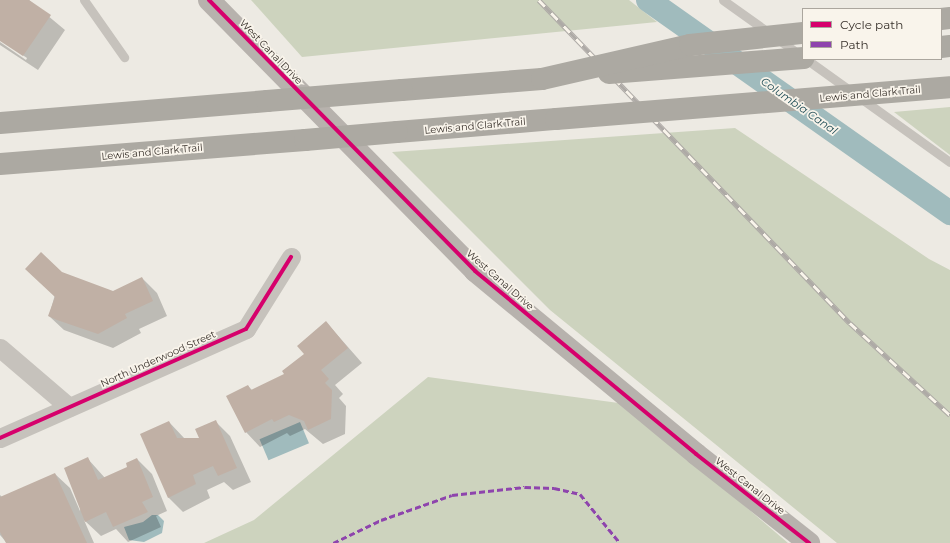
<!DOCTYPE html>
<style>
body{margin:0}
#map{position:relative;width:950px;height:543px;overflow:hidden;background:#edeae3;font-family:Montserrat,sans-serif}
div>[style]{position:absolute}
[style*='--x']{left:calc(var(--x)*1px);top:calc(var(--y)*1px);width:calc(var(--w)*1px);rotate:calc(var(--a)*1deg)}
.green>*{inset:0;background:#cdd3be}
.water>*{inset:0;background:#a0bbbd;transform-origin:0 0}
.shadow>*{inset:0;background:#0003}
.canal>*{height:24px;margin:-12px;padding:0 12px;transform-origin:12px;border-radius:12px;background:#a0bbbd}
.building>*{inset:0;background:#c0b0a5}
.lane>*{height:9px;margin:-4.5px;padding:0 4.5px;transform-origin:4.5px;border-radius:4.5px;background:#c6c2bc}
.street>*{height:19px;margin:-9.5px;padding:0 9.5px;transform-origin:9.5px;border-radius:9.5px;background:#c6c2bc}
.secondary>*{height:22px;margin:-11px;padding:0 11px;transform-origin:11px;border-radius:11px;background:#b7b2ad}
.highway>*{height:22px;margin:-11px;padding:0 11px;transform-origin:11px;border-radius:11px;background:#aca9a2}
.rail>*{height:4.5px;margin-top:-2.25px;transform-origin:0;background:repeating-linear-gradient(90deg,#f9f4eb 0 9px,#aeaaa6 0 18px);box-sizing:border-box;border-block:1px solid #aeaaa6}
.highway-bridge>*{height:22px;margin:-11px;padding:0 11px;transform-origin:11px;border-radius:11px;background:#aca9a2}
.quiet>*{height:3px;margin-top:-1.5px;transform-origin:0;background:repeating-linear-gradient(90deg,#8e44ad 0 6px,transparent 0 9px)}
.cycleway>*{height:4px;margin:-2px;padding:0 2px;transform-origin:2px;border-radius:2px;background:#d6006c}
span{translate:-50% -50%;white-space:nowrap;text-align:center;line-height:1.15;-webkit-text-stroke:3.5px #f9f4eb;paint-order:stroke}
.street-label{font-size:10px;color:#37302a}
.water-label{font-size:11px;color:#224e57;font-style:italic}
.legend{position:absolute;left:802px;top:8px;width:140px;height:52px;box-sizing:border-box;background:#f9f4eb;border:1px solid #aba69e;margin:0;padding:5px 7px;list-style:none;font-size:12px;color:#37302a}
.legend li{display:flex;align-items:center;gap:8px;height:20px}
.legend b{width:20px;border:1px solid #aba69e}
</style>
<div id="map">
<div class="green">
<i style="clip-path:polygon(251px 0,629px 0,657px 22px,302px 57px)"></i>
<i style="clip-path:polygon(950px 107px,950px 155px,894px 112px)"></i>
<i style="clip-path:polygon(735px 128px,929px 259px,950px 270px,950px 543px,837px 543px,550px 310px,392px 152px)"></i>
<i style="clip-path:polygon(428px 377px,626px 404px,788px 543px,204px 543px,254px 520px)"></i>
</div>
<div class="water">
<i style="left:300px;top:422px;width:23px;height:44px;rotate:67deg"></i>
<i style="clip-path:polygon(152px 515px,158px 515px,164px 521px,162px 533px,144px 542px,129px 540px,124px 527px,143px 522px)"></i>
</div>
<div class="shadow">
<i style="clip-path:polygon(0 0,29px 0,65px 30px,38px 70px,0 45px,0 42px,26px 60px,27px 58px,0 40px)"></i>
<i style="clip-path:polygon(61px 273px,113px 292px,142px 278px,157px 293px,167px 316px,139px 329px,141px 333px,113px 348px,64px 330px,49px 316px)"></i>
<i style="clip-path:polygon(326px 322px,362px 363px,335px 385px,343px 394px,339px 398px,346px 406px,345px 434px,323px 444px,305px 429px,290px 436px,287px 433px,260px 447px,246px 432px,248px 386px,253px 391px,285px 375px,305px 354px)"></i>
<i style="clip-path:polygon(215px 421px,230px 436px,251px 482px,233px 490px,224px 482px,207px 490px,210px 498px,183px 512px,168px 497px,169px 422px,185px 439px,200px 439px)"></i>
<i style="clip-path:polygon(88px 459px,105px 478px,129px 467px,137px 459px,152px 474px,167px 511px,156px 516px,161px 527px,128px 542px,116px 529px,101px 536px,84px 520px,94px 543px,7px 543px,0 535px,0 495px,2px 497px,55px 474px,70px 488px,80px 511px)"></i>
</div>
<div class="canal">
<i style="--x:648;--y:0;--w:370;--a:35.2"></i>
</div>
<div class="building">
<i style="clip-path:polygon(0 0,29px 0,51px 15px,23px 56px,0 41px)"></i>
<i style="clip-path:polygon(41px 252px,62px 272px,113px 291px,142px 277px,153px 301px,125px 314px,127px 318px,98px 334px,57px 320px,48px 316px,55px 297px,25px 269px)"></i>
<i style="clip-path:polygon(326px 321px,348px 348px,321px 370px,329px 379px,325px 383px,332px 390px,331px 419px,308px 430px,304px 421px,289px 415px,274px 422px,272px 419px,245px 433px,226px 396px,248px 385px,251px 390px,284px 374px,282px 371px,304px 354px,297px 346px)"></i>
<i style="clip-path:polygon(216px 420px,237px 468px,218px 476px,213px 466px,193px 475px,196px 484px,168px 498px,140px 434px,169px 421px,177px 438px,199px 438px,195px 429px)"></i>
<i style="clip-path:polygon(88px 457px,98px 480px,127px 467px,126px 463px,137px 458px,153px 497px,142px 502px,148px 512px,113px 527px,106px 512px,85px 522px,64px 468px)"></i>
<i style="clip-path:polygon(55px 473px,87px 543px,6px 543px,0 532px,0 497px)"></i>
</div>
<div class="lane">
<i style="--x:84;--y:0;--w:70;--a:54.9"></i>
<i style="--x:723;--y:0;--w:95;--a:35.5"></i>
<i style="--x:806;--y:59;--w:177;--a:35.6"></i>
</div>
<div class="street">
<i style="--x:0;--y:348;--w:91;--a:40.5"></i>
<i style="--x:0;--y:438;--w:269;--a:-23.9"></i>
<i style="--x:246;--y:329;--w:85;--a:-58"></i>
</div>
<div class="secondary">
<i style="--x:209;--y:0;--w:380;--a:45.5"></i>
<i style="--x:475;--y:271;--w:287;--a:39.6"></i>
<i style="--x:696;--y:454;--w:144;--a:38.2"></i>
</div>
<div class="highway">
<i style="--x:941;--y:19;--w:9;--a:-6"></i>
<i style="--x:941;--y:47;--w:9;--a:-6"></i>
<i style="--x:402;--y:90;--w:140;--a:-4.5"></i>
<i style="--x:0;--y:123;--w:268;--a:-4.7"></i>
<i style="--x:397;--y:132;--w:160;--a:-4.7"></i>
<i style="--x:0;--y:164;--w:306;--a:-4.5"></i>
</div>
<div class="rail">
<i style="--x:539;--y:0;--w:448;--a:46.1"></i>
<i style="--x:850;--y:323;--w:136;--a:42.6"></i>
</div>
<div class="highway-bridge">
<i style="--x:609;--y:73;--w:195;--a:-4.4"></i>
<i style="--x:542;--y:79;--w:152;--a:-12.9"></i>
<i style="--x:690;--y:45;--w:114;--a:-6.1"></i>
<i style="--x:267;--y:101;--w:135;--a:-4.7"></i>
<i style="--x:556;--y:119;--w:395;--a:-4.6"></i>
<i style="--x:305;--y:140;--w:92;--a:-5"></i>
</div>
<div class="quiet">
<i style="--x:333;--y:543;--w:53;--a:-25.6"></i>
<i style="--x:381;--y:520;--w:75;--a:-19.4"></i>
<i style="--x:452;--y:495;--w:73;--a:-6.3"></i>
<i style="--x:525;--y:487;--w:29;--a:2"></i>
<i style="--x:554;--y:488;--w:27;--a:13"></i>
<i style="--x:580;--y:494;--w:63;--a:50.8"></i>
</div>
<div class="cycleway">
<i style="--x:209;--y:0;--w:380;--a:45.5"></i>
<i style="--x:475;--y:271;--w:287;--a:39.6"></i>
<i style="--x:696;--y:454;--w:144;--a:38.2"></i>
<i style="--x:0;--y:438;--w:269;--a:-23.9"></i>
<i style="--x:246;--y:329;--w:85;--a:-58"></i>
</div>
<div class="street-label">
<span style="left:271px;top:52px;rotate:46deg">West Canal Drive</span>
<span style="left:870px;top:94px;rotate:-5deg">Lewis and Clark Trail</span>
<span style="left:475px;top:126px;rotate:-5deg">Lewis and Clark Trail</span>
<span style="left:152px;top:152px;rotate:-5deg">Lewis and Clark Trail</span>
<span style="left:500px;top:280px;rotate:41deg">West Canal Drive</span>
<span style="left:158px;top:359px;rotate:-24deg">North Underwood Street</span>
<span style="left:750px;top:486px;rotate:38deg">West Canal Drive</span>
</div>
<div class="water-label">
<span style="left:799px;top:106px;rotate:35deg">Columbia Canal</span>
</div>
<ul class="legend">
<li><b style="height:5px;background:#d6006c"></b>Cycle path</li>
<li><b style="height:5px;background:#8e44ad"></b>Path</li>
</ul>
</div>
